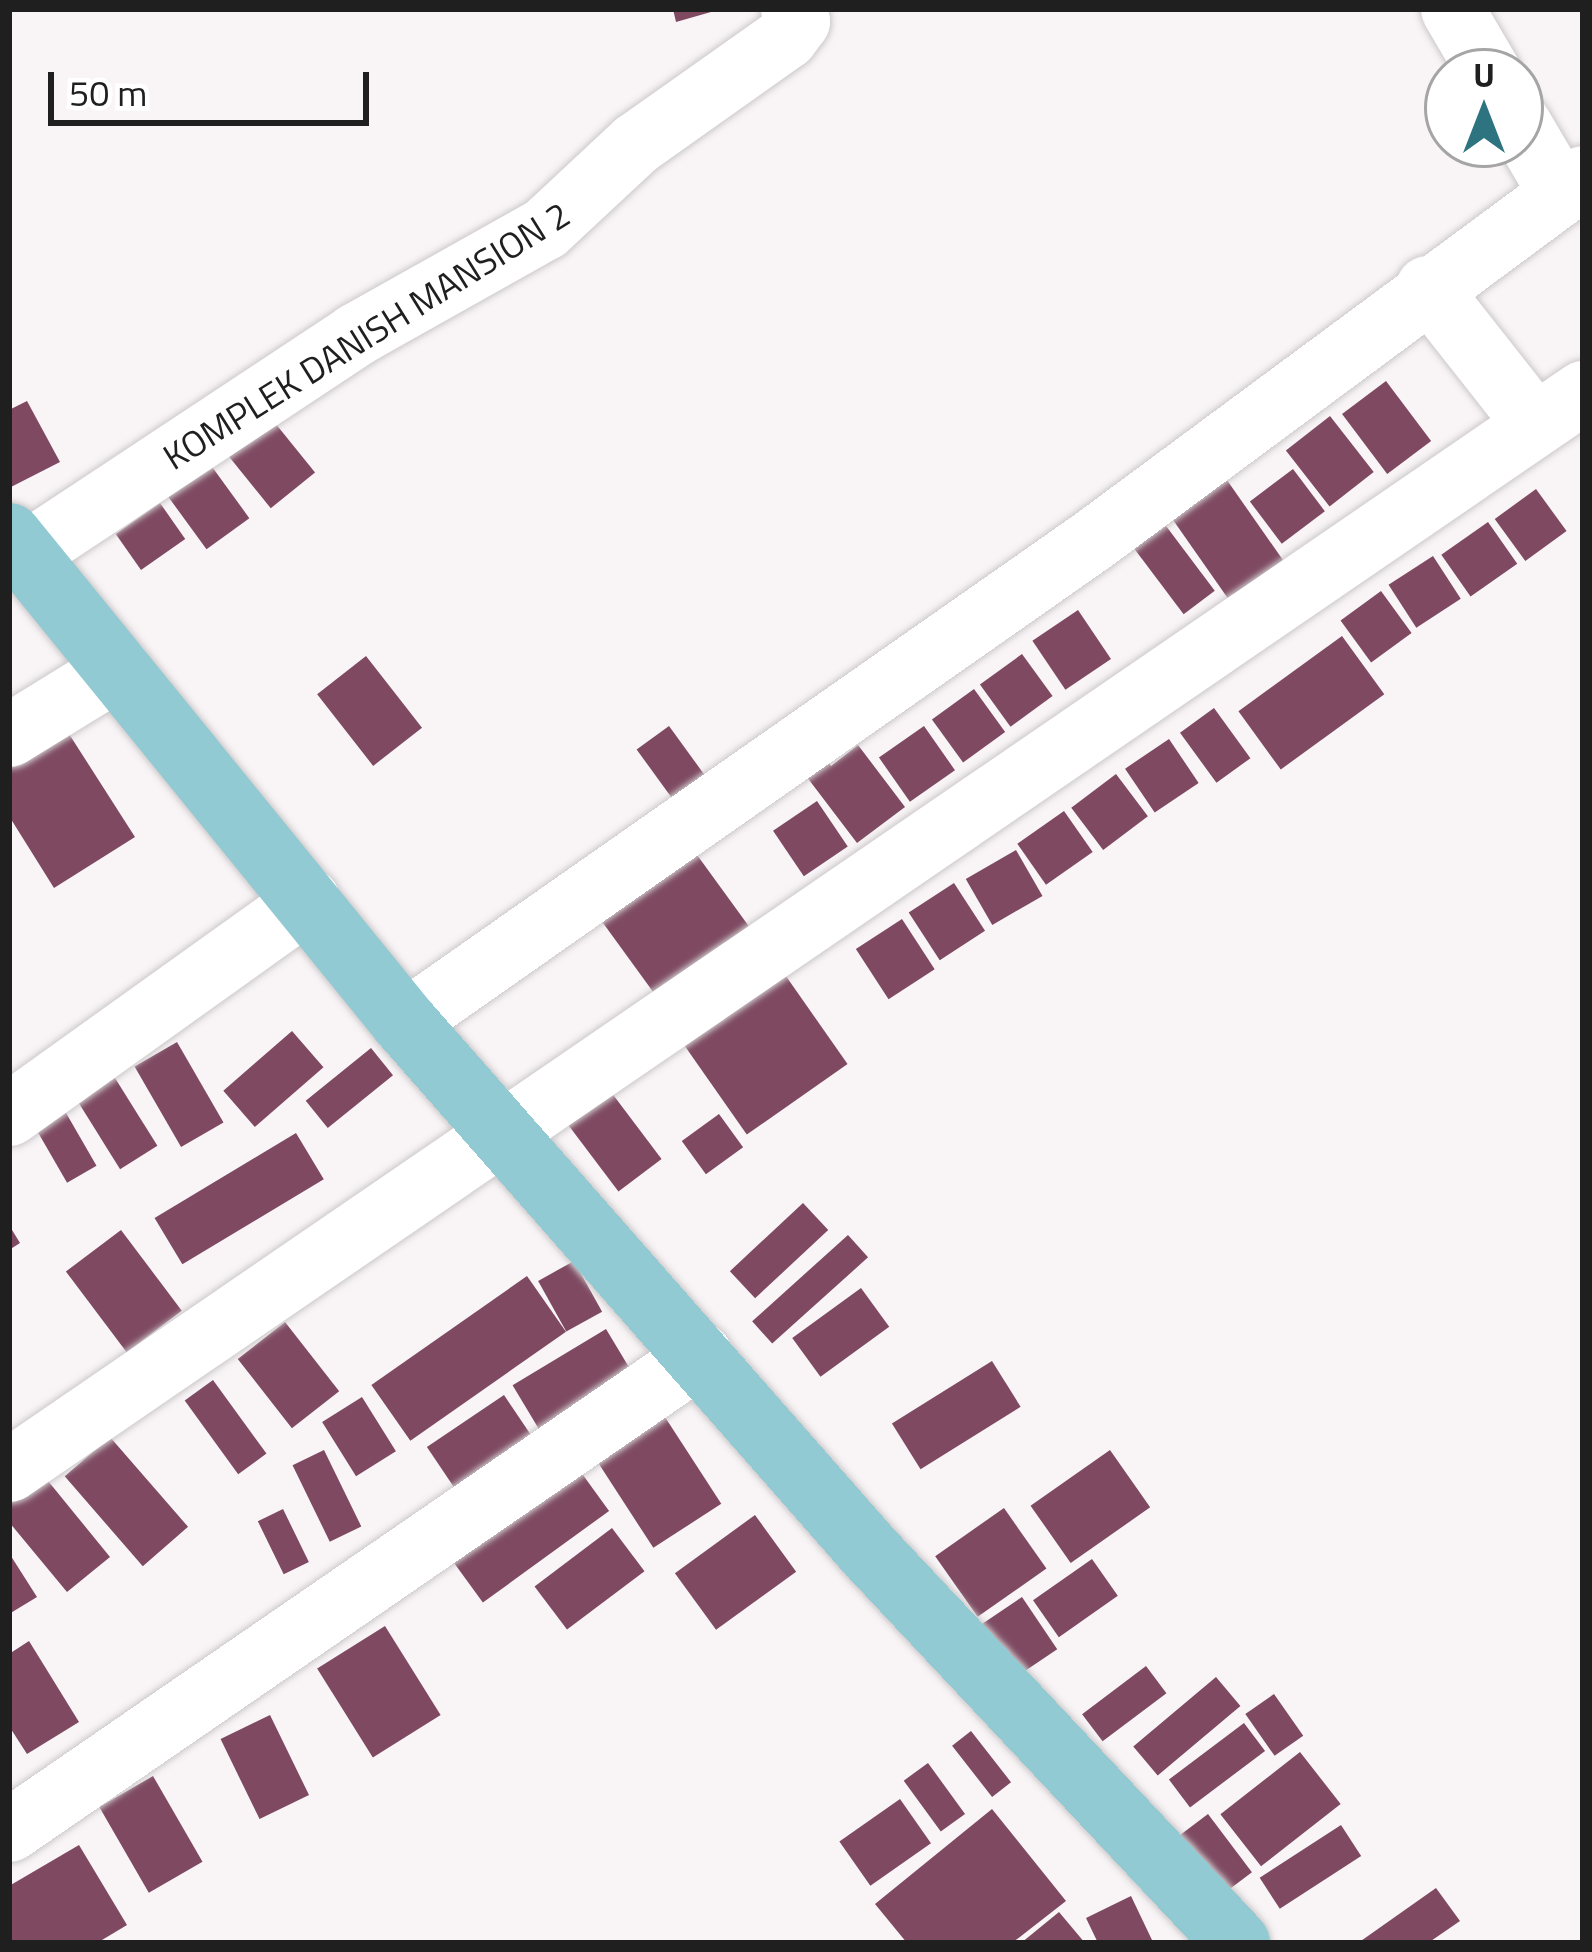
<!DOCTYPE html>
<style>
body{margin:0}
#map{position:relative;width:1592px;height:1952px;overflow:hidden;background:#f9f5f7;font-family:"Titillium Web",sans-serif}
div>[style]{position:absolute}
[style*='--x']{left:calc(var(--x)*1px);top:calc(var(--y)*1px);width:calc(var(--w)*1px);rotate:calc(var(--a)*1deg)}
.building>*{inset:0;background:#7e4961;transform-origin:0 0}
.roads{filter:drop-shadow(0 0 3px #cdc9ca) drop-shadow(0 0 3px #cdc9ca)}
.minor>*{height:63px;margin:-31.5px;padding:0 31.5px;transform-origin:31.5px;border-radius:31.5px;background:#fff}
.major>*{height:66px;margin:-33px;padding:0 33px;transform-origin:33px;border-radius:33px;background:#92cad4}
span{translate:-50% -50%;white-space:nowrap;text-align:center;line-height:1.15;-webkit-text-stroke:12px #fff;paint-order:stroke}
.street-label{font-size:36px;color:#201f1f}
.frame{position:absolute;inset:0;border:12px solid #201f1f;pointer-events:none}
.north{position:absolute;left:1424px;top:48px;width:120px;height:120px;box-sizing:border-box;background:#fff;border:3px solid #a6a5a5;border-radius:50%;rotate:0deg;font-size:33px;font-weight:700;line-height:48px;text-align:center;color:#201f1f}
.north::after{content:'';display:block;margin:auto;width:42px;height:54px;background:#2d7480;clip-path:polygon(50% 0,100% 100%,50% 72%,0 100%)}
.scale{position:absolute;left:48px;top:72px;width:321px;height:54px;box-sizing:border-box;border:6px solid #201f1f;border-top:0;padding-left:15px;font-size:36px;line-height:42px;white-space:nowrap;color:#201f1f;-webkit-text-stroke:9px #fff;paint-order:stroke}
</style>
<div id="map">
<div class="building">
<i style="clip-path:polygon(673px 9px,718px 9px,718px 10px,676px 22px)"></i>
<i style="left:1386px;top:381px;width:75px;height:55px;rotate:53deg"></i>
<i style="clip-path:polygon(27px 401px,60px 462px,9px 488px,9px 410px)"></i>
<i style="left:1330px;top:416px;width:71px;height:56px;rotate:52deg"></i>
<i style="left:271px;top:418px;width:70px;height:57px;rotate:51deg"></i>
<i style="left:210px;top:464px;width:67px;height:53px;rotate:54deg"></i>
<i style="left:1293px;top:469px;width:53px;height:54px;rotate:53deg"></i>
<i style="left:1222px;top:473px;width:115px;height:67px;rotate:55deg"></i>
<i style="left:1536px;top:489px;width:52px;height:51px;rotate:54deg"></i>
<i style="left:160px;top:503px;width:44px;height:54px;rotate:55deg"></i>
<i style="left:1157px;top:514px;width:96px;height:39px;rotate:53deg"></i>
<i style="left:1488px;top:522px;width:51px;height:57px;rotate:55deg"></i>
<i style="left:1433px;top:556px;width:51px;height:53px;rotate:57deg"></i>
<i style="left:1381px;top:591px;width:52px;height:50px;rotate:54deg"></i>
<i style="left:1078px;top:610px;width:59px;height:55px;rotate:56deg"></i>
<i style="left:1342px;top:636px;width:72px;height:128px;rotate:54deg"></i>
<i style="left:1022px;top:654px;width:52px;height:52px;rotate:54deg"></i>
<i style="left:366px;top:656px;width:91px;height:62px;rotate:52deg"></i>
<i style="left:974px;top:689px;width:53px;height:52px;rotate:54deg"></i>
<i style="left:1214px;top:708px;width:62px;height:42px;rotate:54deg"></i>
<i style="clip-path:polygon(62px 723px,135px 837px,54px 888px,9px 816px,9px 755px)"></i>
<i style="left:669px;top:726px;width:68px;height:40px;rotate:54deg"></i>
<i style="left:924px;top:726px;width:54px;height:55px;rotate:55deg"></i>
<i style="left:1169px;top:739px;width:53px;height:53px;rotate:56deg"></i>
<i style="clip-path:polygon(858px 745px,905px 807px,857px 843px,800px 768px,821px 752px,831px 766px)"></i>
<i style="left:1116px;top:774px;width:53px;height:56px;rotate:53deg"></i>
<i style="left:817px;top:801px;width:55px;height:53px;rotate:56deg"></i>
<i style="left:1064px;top:811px;width:50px;height:57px;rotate:55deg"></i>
<i style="left:684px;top:837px;width:123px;height:116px;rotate:54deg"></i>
<i style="left:1016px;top:850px;width:53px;height:58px;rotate:60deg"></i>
<i style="left:954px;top:883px;width:57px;height:54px;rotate:57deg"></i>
<i style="left:902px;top:919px;width:60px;height:55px;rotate:57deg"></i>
<i style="left:781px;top:969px;width:116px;height:123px;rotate:55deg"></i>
<i style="left:292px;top:1031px;width:48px;height:91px;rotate:49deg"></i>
<i style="left:177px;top:1042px;width:93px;height:49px;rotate:60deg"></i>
<i style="left:371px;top:1048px;width:35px;height:84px;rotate:51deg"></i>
<i style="left:115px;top:1078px;width:80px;height:44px;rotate:58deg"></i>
<i style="left:608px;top:1088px;width:89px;height:54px;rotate:53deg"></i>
<i style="left:62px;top:1106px;width:69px;height:34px;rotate:60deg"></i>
<i style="left:719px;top:1114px;width:41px;height:46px;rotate:54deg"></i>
<i style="left:296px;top:1133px;width:54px;height:165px;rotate:59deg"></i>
<i style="left:803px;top:1203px;width:37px;height:100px;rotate:47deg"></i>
<i style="clip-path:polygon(9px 1225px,20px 1243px,9px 1250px)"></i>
<i style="left:121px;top:1230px;width:101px;height:69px;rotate:53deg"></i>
<i style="left:848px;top:1235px;width:30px;height:129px;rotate:48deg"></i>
<i style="left:574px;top:1261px;width:58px;height:41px;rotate:61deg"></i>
<i style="left:527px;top:1276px;width:68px;height:190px;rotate:55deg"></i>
<i style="left:861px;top:1288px;width:48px;height:85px;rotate:54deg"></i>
<i style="left:285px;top:1322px;width:88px;height:60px;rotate:52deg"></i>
<i style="left:606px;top:1329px;width:56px;height:109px;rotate:59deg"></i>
<i style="left:992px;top:1361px;width:54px;height:118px;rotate:58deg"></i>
<i style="left:213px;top:1380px;width:91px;height:35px;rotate:54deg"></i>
<i style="left:504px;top:1395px;width:50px;height:93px;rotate:56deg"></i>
<i style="left:362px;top:1397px;width:64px;height:47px;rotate:58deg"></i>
<i style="left:663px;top:1414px;width:107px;height:81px;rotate:57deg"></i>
<i style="left:110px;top:1437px;width:119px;height:60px;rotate:49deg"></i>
<i style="left:324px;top:1450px;width:85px;height:35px;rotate:64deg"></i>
<i style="left:1110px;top:1450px;width:70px;height:97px;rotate:55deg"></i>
<i style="left:575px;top:1464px;width:58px;height:156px;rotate:54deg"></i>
<i style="clip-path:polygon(44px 1476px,110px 1557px,67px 1592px,9px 1522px,9px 1504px)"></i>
<i style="left:1004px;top:1508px;width:74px;height:84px;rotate:55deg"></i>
<i style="left:283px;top:1509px;width:59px;height:28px;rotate:64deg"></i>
<i style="left:755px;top:1515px;width:70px;height:99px;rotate:54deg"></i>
<i style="left:612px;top:1528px;width:54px;height:97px;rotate:53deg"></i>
<i style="clip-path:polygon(9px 1553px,37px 1597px,9px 1614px)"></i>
<i style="left:1092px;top:1559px;width:45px;height:72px;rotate:55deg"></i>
<i style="left:1022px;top:1597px;width:63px;height:50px;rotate:56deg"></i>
<i style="left:385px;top:1626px;width:105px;height:80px;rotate:58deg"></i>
<i style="clip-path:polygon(29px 1641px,79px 1722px,27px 1754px,9px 1726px,9px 1654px)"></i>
<i style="left:1146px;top:1666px;width:34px;height:80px;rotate:53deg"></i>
<i style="left:1216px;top:1677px;width:38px;height:108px;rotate:50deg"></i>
<i style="left:1274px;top:1694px;width:51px;height:35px;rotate:55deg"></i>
<i style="left:270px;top:1715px;width:89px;height:55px;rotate:64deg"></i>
<i style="left:1244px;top:1723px;width:35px;height:94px;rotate:53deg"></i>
<i style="left:971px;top:1731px;width:65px;height:24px;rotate:52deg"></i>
<i style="left:1300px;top:1752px;width:66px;height:101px;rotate:52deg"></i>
<i style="left:928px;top:1763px;width:63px;height:30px;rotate:54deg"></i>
<i style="left:153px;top:1776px;width:99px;height:62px;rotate:60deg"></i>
<i style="left:900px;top:1799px;width:54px;height:74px;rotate:55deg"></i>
<i style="clip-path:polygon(992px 1809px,1066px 1901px,1012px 1943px,907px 1943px,875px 1904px)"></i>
<i style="left:1208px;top:1814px;width:73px;height:44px;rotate:53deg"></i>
<i style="left:1341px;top:1825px;width:37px;height:97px;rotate:57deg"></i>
<i style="clip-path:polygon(79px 1845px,127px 1925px,97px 1943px,9px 1943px,9px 1886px)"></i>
<i style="clip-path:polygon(1436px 1888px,1460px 1921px,1428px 1943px,1358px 1943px)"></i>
<i style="clip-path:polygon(1131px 1896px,1152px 1940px,1098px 1943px,1086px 1918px)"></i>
<i style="clip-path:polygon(1059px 1912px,1085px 1943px,1021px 1943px)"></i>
</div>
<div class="roads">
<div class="minor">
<i style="--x:1452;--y:9;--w:73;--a:59.6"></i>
<i style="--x:1520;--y:125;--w:79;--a:59.5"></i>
<i style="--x:1427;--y:287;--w:174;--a:51.8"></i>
<i style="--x:24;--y:554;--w:398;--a:-33.5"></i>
<i style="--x:356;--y:334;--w:217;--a:-29.3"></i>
<i style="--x:545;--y:228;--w:123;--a:-43"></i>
<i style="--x:635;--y:144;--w:185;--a:-35.3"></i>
<i style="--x:786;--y:37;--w:20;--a:-53"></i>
<i style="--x:798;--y:21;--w:13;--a:-117"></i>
<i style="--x:9;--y:735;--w:128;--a:-31.6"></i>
<i style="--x:404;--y:1022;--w:839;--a:-35"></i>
<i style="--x:1091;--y:541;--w:612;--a:-36.5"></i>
<i style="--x:9;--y:1114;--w:368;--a:-35.6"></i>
<i style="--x:9;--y:1470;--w:1908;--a:-34.41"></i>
<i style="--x:9;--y:1830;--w:839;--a:-34.51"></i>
</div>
<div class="major">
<i style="--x:9;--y:536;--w:626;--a:50.9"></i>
<i style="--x:404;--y:1022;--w:703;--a:48.69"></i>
<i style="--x:868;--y:1550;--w:539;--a:46.8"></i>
</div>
</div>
<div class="street-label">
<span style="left:366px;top:335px;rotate:-32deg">KOMPLEK DANISH MANSION 2</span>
</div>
<div class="frame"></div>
<div class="north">U</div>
<div class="scale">50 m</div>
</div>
